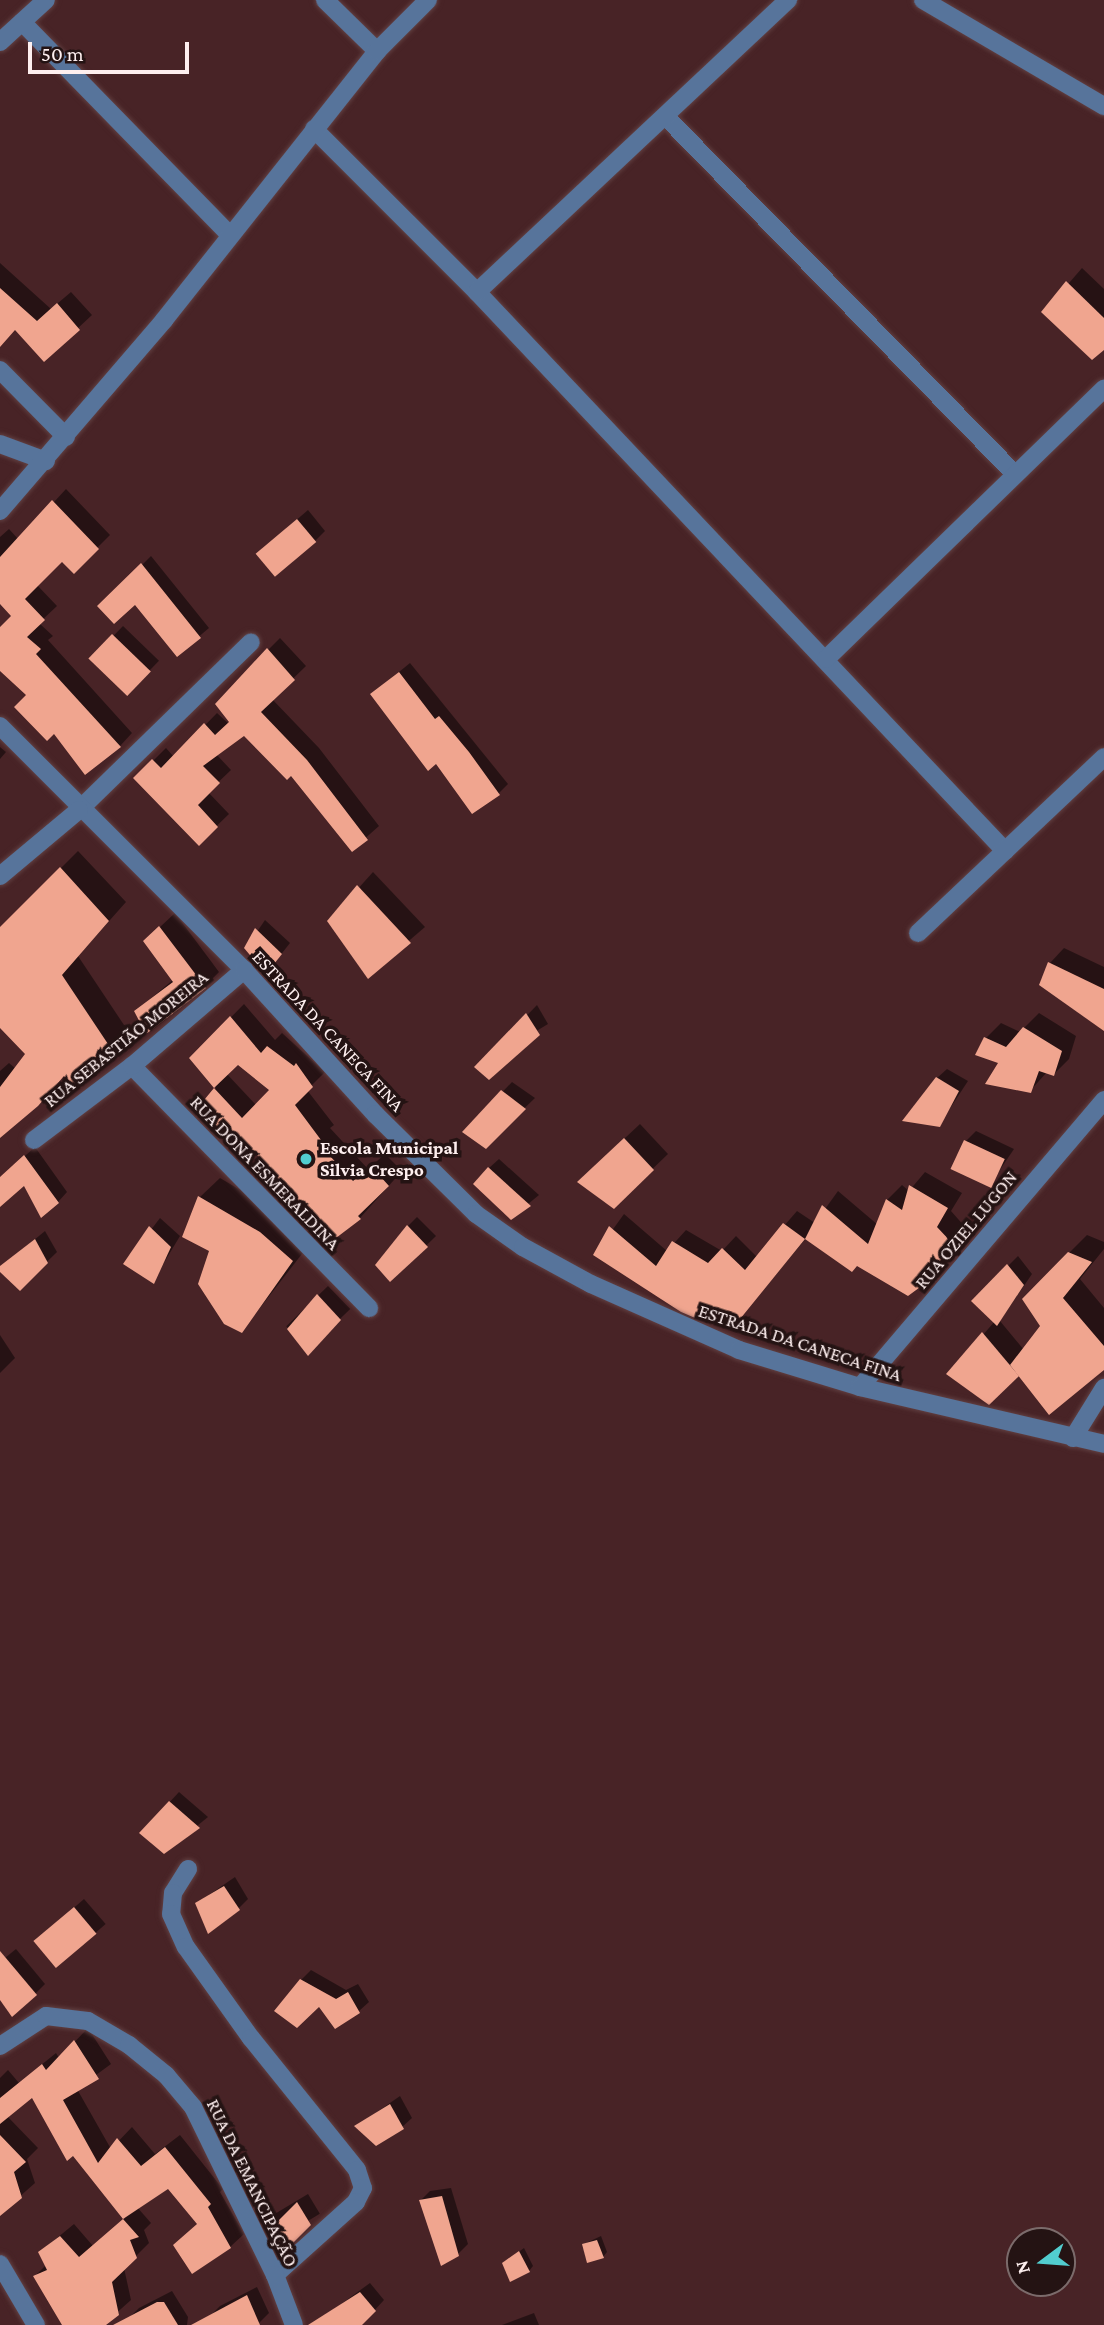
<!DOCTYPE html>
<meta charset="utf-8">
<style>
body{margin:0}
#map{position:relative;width:1104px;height:2325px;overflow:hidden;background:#482326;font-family:"Crimson Pro",serif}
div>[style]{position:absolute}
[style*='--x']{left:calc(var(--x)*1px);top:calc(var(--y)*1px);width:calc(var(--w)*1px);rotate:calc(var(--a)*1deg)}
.shadow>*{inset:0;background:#0007;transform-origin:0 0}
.building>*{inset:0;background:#f0a58f;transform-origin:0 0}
.roads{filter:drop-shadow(0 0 2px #614042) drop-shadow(0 0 2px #614042)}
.minor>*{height:18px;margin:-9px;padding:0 9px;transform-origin:9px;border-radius:9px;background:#57749b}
.tertiary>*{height:18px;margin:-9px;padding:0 9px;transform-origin:9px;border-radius:9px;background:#57749b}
.dots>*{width:19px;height:19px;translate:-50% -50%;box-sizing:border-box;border:4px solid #241313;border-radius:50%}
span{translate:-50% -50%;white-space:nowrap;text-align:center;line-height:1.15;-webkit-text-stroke:7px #241313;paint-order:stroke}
.street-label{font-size:19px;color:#feefef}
.poi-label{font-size:19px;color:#feefef;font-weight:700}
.left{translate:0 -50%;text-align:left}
.north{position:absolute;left:1006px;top:2227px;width:70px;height:70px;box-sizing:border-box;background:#241313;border:2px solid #7b6b6b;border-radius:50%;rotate:254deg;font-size:19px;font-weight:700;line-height:28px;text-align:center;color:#feefef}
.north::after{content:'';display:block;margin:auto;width:24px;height:32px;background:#52cdcf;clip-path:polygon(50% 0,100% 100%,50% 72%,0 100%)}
.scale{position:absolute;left:28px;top:42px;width:161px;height:32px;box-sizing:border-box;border:4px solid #feefef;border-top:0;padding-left:9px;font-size:21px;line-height:24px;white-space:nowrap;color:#feefef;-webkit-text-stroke:5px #241313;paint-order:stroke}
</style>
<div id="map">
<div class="shadow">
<i style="clip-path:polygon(0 263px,51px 309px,71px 292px,92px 315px,44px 360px,16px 328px,0 331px)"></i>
<i style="clip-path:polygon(1082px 268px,1104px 289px,1104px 347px,1044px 312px)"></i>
<i style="clip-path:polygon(66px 489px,110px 535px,74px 571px,62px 559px,37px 585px,57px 606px,39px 623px,53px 636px,48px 640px,132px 733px,120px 746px,28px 695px,0 669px,0 630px,13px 616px,0 601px,0 537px,9px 529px,19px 540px)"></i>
<i style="clip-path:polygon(308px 510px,325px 531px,315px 541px,258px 553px)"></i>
<i style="clip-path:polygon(151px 556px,209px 628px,177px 655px,135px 602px,100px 607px)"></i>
<i style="left:123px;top:626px;width:50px;height:46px;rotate:44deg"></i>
<i style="clip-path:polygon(280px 638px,306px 666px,272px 699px,319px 748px,379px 826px,352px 850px,291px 773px,245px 734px,216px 754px,231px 770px,208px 792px,229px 814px,199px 843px,136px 778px,166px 748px,174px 757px,217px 713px,229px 724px,268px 650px)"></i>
<i style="clip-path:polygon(410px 663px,508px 784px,498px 794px,437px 761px,372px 694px)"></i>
<i style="clip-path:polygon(0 747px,6px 752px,0 759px)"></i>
<i style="clip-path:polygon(78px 851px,126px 902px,78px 956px,126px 1028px,73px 1083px,65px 1075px,37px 1105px,0 1130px,0 1071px,9px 1063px,16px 1069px,27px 1054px,0 1026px,0 929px)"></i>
<i style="clip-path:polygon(373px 872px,425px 927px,368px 976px,329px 921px)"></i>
<i style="clip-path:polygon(175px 913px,219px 972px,204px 987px,136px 1011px,174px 979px,145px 941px)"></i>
<i style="clip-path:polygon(265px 920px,290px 943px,275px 962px,246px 948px)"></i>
<i style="clip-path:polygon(1064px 948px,1104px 967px,1104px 1029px,1050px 963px)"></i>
<i style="clip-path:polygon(evenodd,244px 1004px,275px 1040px,282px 1033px,325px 1072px,307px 1090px,334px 1125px,330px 1128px,368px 1169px,385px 1154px,402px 1171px,360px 1218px,332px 1239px,310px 1205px,252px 1147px,198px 1111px,216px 1088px,191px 1058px,244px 1004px,237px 1062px,272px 1090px,256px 1105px,226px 1073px,237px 1062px)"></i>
<i style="clip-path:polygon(537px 1005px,548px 1024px,477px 1067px)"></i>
<i style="clip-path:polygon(1039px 1013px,1076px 1036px,1069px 1059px,1054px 1074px,1047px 1072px,1030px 1091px,986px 1038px,1001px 1023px,1020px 1032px)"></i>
<i style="clip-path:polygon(947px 1069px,968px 1081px,939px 1125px,937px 1078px)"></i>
<i style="clip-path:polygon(512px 1082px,535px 1098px,485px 1146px,464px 1132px)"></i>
<i style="clip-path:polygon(640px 1124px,668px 1154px,614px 1206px,594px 1167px)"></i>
<i style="clip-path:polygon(976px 1131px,1014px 1149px,991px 1183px,966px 1141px)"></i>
<i style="clip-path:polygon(35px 1147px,67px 1192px,58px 1202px,24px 1183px,0 1205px,0 1178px)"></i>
<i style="clip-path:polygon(499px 1159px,539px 1195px,511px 1218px,489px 1168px)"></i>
<i style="clip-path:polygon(925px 1172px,962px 1193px,951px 1211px,966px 1228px,951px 1248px,959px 1252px,908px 1294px,807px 1237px,748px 1308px,595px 1254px,624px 1214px,667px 1251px,686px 1230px,722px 1251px,736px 1236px,757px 1257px,797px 1211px,815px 1223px,838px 1191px,878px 1225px,887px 1200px,902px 1185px,909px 1191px)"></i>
<i style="clip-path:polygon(220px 1178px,279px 1213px,312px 1241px,242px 1331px,211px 1250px,200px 1197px)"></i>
<i style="clip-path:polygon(417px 1217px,436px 1236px,391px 1280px,408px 1226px)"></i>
<i style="clip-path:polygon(160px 1218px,180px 1236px,153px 1281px,125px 1264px)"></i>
<i style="clip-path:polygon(45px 1231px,57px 1252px,20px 1288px,0 1268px)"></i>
<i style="clip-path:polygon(1087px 1235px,1104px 1242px,1104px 1249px,1080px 1279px,1104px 1308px,1104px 1368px,949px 1374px,995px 1321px,973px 1301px,1018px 1256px,1032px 1274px,1000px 1321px,1024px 1350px,1042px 1326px,1069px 1253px)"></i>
<i style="left:328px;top:1286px;width:32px;height:58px;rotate:46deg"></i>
<i style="clip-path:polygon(0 1335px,15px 1358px,0 1373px)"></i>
<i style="clip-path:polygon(179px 1792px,208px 1817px,165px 1852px,141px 1833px)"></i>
<i style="clip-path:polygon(235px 1877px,248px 1899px,239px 1908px,197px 1903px)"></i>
<i style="left:84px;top:1899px;width:33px;height:64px;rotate:49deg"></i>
<i style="clip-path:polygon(16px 1949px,45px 1984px,35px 1994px,0 1997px,0 1962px)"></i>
<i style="clip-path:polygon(311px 1970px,346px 1990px,358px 1984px,369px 2002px,359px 2011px,301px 1980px)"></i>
<i style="clip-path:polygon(88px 2028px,111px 2064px,77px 2089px,111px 2149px,132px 2127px,155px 2154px,180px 2135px,223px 2189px,220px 2192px,244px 2234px,230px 2247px,175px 2245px,199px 2223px,168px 2186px,137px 2207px,151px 2223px,144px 2230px,149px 2243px,124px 2268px,131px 2300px,103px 2325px,64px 2325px,35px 2276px,46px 2265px,40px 2252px,74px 2224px,93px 2246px,125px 2218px,32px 2095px,7px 2116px,38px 2148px,27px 2159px,35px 2183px,0 2214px,0 2078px,8px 2070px,19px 2083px,56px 2053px,59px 2058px)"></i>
<i style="clip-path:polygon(400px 2096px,412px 2118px,402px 2127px,357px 2126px)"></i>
<i style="clip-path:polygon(451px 2188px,468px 2244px,458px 2254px,421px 2200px,430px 2191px)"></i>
<i style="left:308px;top:2194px;width:23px;height:54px;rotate:59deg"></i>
<i style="clip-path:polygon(601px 2236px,607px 2252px,603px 2257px,584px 2244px)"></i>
<i style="clip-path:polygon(524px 2248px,533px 2266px,529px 2271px,509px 2259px)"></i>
<i style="clip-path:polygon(370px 2283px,384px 2300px,361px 2325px,333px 2325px,326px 2315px)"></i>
<i style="clip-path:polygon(257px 2287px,269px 2313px,259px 2323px,217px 2325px,210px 2316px,220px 2306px)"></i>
<i style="clip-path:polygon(172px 2291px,188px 2317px,187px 2325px,134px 2325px,129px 2318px,139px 2308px)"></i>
<i style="clip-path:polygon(534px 2313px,539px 2325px,502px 2325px)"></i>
</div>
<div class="building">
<i style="clip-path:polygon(1066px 281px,1104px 318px,1104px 350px,1092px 360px,1041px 312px)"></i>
<i style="clip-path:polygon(0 288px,37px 321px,57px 303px,80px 330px,44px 362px,15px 330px,0 347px)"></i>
<i style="clip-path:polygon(52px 500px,99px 549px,74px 574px,62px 562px,25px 599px,45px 620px,27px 637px,41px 649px,36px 654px,121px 747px,85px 775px,54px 734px,47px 741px,14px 707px,26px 695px,0 671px,0 627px,11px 616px,0 604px,0 557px)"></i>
<i style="left:297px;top:519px;width:30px;height:54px;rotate:50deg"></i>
<i style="clip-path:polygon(141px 563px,201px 638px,177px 657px,135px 605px,114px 624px,97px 606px)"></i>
<i style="left:112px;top:634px;width:54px;height:34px;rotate:44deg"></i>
<i style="clip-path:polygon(267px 648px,295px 680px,261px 712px,307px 760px,368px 840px,352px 852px,291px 776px,287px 780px,244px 736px,203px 766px,220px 783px,198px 805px,218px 827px,199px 846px,133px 778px,152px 759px,161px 768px,204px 723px,215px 735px,229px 722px,215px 704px)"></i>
<i style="clip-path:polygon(399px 672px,435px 719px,439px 716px,469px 752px,500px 795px,472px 814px,436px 764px,428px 771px,370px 694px)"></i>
<i style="clip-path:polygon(60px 867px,109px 921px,62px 975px,110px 1047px,73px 1085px,64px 1076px,38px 1106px,0 1138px,0 1087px,25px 1054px,0 1028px,0 927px)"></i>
<i style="clip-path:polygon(357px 885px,411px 943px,368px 979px,327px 921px)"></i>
<i style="clip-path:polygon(159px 926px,206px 988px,146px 1034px,134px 1011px,173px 982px,143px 941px)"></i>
<i style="clip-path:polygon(255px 928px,282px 954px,266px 974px,244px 948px)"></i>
<i style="clip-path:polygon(1048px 962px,1104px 989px,1104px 1031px,1039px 985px)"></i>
<i style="clip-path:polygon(526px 1013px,540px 1035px,489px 1080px,474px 1067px)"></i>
<i style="clip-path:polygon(evenodd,230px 1016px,261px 1053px,267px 1046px,294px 1066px,296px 1063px,313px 1087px,295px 1105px,321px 1140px,318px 1143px,353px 1181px,371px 1166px,389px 1186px,358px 1216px,361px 1219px,332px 1241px,309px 1208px,300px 1217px,276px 1190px,282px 1184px,252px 1149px,243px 1158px,195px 1111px,214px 1088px,189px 1058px,230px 1016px,238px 1065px,269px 1090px,242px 1118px,214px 1088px,238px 1065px)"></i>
<i style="clip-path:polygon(1023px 1027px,1062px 1051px,1054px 1076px,1039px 1071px,1031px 1093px,985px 1084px,998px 1063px,975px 1055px,984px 1037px,1006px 1047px)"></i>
<i style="clip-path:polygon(936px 1077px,959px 1091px,940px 1127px,902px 1121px)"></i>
<i style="clip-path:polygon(501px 1090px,526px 1109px,486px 1149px,462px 1132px)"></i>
<i style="clip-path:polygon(624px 1138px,654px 1170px,614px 1209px,577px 1182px)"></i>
<i style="left:964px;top:1140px;width:45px;height:32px;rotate:25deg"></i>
<i style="clip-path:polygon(24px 1155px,59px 1203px,41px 1218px,24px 1186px,0 1207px,0 1177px)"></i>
<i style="clip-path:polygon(488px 1167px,531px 1206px,511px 1220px,473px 1184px)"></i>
<i style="clip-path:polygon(909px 1185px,948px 1208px,937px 1227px,953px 1244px,938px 1264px,946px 1268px,908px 1296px,857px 1266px,852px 1272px,805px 1239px,822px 1205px,868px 1244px,886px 1199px,902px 1210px)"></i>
<i style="clip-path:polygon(198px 1196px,260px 1232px,293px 1261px,242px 1333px,224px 1324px,198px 1284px,209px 1251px,182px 1237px)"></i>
<i style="clip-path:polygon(783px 1223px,805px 1239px,736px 1324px,703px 1309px,695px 1318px,681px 1312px,593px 1255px,609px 1226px,656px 1266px,672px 1241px,708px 1263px,722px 1248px,745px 1270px)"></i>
<i style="clip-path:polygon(407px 1225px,428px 1247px,390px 1282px,375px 1265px)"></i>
<i style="clip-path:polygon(149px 1226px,171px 1247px,154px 1284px,123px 1264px)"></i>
<i style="clip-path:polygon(35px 1239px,48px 1263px,20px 1291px,0 1272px,0 1266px)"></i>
<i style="clip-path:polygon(1068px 1252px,1092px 1262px,1063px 1298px,1104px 1346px,1104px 1370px,1049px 1415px,1010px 1365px,1040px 1326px,1022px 1299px)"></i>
<i style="clip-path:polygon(1007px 1264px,1024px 1285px,997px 1326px,971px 1301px)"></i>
<i style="clip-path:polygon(317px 1294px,341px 1320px,308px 1356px,287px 1329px)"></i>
<i style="clip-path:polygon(982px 1332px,1019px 1376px,989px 1405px,946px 1374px)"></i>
<i style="clip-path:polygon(169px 1801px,200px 1828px,164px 1854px,139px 1833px)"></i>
<i style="clip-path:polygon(224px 1886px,240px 1910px,208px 1934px,195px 1903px)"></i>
<i style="left:74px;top:1907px;width:35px;height:53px;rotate:50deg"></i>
<i style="clip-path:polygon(0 1951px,37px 1995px,12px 2017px,0 2000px)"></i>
<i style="clip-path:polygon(300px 1979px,336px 1999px,348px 1992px,360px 2013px,335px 2029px,319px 2007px,297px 2028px,274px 2011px)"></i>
<i style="clip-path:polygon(74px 2040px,99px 2079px,63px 2100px,98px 2163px,117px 2138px,141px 2166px,165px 2147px,211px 2204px,208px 2207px,231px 2248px,192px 2274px,173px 2245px,197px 2224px,168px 2189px,123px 2219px,73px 2156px,67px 2161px,32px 2098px,0 2124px,0 2098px,42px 2064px,46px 2070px)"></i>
<i style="clip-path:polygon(390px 2104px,404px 2129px,376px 2146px,354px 2126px)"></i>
<i style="clip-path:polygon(0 2135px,26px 2162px,14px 2172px,22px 2198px,0 2216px)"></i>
<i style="clip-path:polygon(442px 2196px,459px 2256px,441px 2266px,419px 2200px)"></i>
<i style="clip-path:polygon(297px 2202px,311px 2225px,285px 2251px,268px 2231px)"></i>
<i style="clip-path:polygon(123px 2219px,139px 2237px,130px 2240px,137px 2258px,112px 2282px,119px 2315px,106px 2325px,62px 2325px,33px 2276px,47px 2270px,38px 2252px,60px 2236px,79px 2257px)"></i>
<i style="clip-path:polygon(597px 2240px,604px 2258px,587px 2263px,582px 2244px)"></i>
<i style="clip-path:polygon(519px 2251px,530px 2272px,510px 2282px,502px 2263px)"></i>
<i style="clip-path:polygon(360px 2292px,376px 2311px,362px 2325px,308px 2325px)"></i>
<i style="clip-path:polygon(247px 2295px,260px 2325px,191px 2325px)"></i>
<i style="clip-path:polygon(157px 2302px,164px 2302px,178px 2325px,113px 2325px)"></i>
</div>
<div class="roads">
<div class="minor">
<i style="--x:325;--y:0;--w:73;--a:44.4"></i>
<i style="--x:923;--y:0;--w:210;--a:30.4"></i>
<i style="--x:22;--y:22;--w:298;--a:45.7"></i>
<i style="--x:0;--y:42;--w:62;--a:-42.4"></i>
<i style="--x:665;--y:116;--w:501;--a:45.65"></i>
<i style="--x:314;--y:129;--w:231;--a:45"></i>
<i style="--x:477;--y:292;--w:769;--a:46.63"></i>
<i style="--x:477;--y:292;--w:427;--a:-43.2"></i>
<i style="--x:0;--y:370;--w:94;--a:45.4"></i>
<i style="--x:0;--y:444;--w:49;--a:20.3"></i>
<i style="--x:0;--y:511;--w:252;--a:-49.3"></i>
<i style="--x:164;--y:320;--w:343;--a:-51.6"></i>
<i style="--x:377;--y:51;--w:72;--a:-45"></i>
<i style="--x:826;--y:659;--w:388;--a:-44.2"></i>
<i style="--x:79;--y:810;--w:240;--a:-44.3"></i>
<i style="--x:918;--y:933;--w:256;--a:-43.4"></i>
<i style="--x:132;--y:1066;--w:339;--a:45.6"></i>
<i style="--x:34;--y:1140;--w:123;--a:-37.1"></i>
<i style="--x:132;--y:1066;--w:148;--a:-40.6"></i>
<i style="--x:860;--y:1387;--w:377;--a:-49.6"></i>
<i style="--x:1073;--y:1438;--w:59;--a:-58.2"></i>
<i style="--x:188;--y:1869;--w:28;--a:122"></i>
<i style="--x:173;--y:1893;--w:21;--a:95"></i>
<i style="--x:171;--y:1914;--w:36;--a:66"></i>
<i style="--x:186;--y:1947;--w:112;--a:54.5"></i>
<i style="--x:251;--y:2038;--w:169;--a:51.2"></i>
<i style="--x:357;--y:2170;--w:19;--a:72"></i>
<i style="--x:363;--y:2188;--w:16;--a:117"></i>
<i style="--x:356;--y:2202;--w:109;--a:138"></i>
<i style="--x:0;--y:2046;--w:55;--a:-33.1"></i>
<i style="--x:46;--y:2016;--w:42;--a:6.8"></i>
<i style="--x:88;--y:2021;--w:48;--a:30.3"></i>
<i style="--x:129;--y:2045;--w:48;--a:39"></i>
<i style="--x:166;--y:2075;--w:42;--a:49.8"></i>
<i style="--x:193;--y:2107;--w:187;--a:64"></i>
<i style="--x:275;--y:2275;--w:53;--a:69.2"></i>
<i style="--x:0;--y:2264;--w:71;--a:59.5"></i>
</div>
<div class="tertiary">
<i style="--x:0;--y:726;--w:345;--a:45"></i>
<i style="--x:244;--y:970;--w:195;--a:47.7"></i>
<i style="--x:375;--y:1114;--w:142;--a:44.7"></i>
<i style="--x:476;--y:1214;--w:57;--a:35.1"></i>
<i style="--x:523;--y:1247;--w:77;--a:28.6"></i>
<i style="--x:591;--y:1284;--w:162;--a:24"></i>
<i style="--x:739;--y:1350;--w:127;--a:17"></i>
<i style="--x:860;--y:1387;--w:251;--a:13.1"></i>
<i style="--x:0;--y:876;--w:103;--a:-39.9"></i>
</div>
</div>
<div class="dots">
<i style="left:306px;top:1159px;background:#52cdcf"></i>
</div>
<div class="street-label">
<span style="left:328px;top:1031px;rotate:47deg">ESTRADA DA CANECA FINA</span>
<span style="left:126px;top:1039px;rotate:-39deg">RUA SEBASTIÃO MOREIRA</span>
<span style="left:265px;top:1173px;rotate:46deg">RUA DONA ESMERALDINA</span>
<span style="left:966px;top:1230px;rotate:-50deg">RUA OZIEL LUGON</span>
<span style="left:800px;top:1343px;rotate:18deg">ESTRADA DA CANECA FINA</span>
<span style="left:252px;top:2183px;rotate:64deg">RUA DA EMANCIPAÇÃO</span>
</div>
<div class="poi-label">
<span class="left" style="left:320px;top:1159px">Escola Municipal<br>Silvia Crespo</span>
</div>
<div class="north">N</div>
<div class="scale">50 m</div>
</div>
